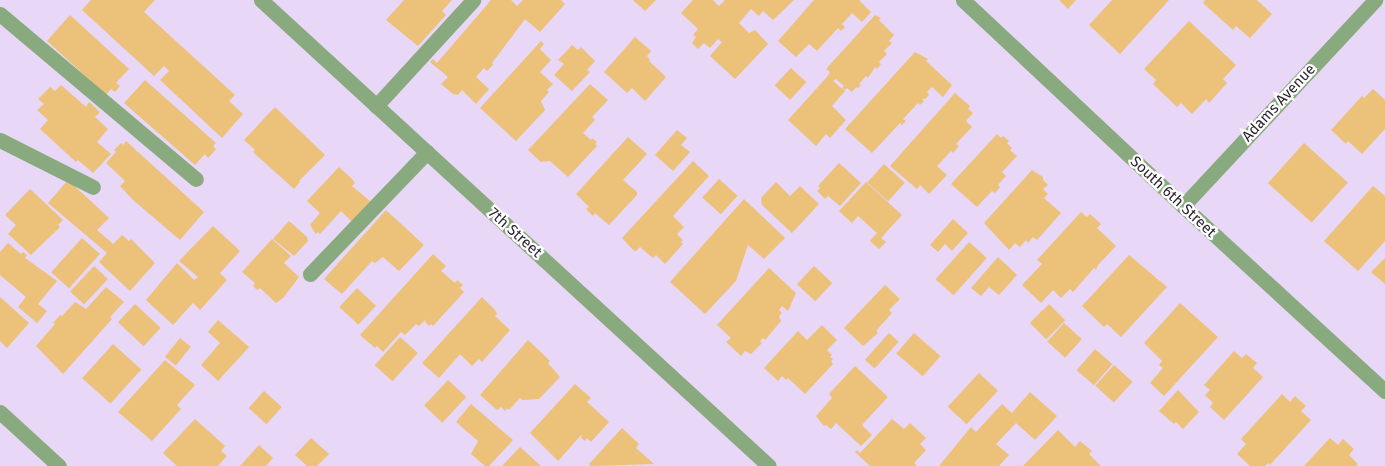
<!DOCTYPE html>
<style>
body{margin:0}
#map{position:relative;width:1385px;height:466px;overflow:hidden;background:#e8d7f6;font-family:"Fira Sans",sans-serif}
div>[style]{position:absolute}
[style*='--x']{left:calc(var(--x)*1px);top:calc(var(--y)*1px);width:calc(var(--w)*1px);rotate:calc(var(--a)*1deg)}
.building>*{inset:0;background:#ecc17a;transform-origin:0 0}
.minor>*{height:15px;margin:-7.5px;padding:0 7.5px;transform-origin:7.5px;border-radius:7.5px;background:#89aa7e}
span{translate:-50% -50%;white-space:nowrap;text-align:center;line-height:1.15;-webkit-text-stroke:4.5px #fff;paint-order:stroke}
.street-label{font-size:15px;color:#2c2531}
</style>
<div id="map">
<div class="building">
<i style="clip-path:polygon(91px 0,155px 0,144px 12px,235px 95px,229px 101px,243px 114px,222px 138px,160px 80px,169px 71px,164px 66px,154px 76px,82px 10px)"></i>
<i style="clip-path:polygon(404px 0,452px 0,442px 11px,446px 15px,418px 46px,386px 20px)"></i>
<i style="clip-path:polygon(491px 0,511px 0,517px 6px,523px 0,561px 0,565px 4px,540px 32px,525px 19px,492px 63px,493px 65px,487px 71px,484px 68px,476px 77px,489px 89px,476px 104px,462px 90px,458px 95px,453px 94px,441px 84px,448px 77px,430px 62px,433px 59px,437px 63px)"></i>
<i style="clip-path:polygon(633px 0,656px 0,645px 11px)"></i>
<i style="clip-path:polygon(693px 0,713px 0,719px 6px,725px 0,794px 0,773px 20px,763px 11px,759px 16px,751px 9px,739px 23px,749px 33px,755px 30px,768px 44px,735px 79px,710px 56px,722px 42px,718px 39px,710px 48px,704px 43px,698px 49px,692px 43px,696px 37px,693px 35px,698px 29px,681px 13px)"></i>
<i style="clip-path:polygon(814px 0,859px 0,871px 12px,862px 22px,852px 13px,842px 24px,845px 27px,841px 31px,838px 28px,817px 51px,809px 44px,796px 57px,778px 41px)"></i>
<i style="clip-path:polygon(1059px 0,1076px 0,1068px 9px)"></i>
<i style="clip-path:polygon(1112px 0,1169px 0,1120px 54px,1089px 25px)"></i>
<i style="clip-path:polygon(1205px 0,1257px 0,1272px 14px,1250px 38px,1236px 26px,1233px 30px,1203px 3px)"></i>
<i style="clip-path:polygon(70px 15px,129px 69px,116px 83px,120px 86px,115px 92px,111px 89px,106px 95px,47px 41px)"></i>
<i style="clip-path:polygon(875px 15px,881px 18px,879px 20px,894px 35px,889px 41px,892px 43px,884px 51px,887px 54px,879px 62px,881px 64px,877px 69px,875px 67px,868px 78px,866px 76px,859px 84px,861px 85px,858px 88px,856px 87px,852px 92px,847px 88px,845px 90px,842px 88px,844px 86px,836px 79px,833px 81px,845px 91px,832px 106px,846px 120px,830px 138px,826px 134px,816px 146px,788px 120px,827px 77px,830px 72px,826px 69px)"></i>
<i style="clip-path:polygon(1189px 21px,1236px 65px,1223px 79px,1227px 83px,1209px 103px,1206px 99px,1192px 114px,1181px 103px,1177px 107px,1153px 84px,1156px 80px,1144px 69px)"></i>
<i style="clip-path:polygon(635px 37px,651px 51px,647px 56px,650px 60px,649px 61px,666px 77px,645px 101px,632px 88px,627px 93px,604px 72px)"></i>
<i style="clip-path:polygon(541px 41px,544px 44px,540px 49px,551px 60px,540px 72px,553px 84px,547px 90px,549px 92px,541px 101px,545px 110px,516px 141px,480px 108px)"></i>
<i style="clip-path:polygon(572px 45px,578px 50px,581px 47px,595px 61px,587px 70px,590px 72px,572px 91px,554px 75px,564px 64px,558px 60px)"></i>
<i style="clip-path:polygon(915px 52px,928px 59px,926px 61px,952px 85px,943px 97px,932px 87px,927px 92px,929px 95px,925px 99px,922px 99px,924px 101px,920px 105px,918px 103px,903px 119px,906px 121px,902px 125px,900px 123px,872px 153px,845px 129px)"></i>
<i style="left:791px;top:68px;width:21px;height:24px;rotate:43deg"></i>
<i style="clip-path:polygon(145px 80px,216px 143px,213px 146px,216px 149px,208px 158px,205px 154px,195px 165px,124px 103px)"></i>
<i style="clip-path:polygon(590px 84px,608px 100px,592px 117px,595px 120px,583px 133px,591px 140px,592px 138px,597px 142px,595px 144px,597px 146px,568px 177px,550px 161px,541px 162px,528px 150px)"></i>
<i style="clip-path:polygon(61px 85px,86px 107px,89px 102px,100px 112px,95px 117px,108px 129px,97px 142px,111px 154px,93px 173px,78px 160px,76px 162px,40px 129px,48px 120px,37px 110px,44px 104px,38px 99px,50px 87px,55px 91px)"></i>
<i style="clip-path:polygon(1373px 89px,1385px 100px,1385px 129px,1362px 154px,1348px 141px,1346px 144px,1331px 130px,1362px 96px,1364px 98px)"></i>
<i style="clip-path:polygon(955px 93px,970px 106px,968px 109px,973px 113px,966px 121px,972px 127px,956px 144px,959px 146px,953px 153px,951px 151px,937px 166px,947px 175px,929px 194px,920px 185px,917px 189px,890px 166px)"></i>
<i style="clip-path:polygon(275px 107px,325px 155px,299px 181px,300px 182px,294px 189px,253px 152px,255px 150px,244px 140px)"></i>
<i style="clip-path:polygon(677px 130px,687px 138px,681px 145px,690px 152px,673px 171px,655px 155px)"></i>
<i style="clip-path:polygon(997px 134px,1001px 138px,1003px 136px,1009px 141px,1007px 143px,1012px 148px,1010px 150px,1017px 156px,1002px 172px,1006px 176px,998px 185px,1000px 187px,995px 193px,992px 191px,977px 207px,951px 184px)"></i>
<i style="clip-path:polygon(628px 137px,647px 154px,623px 180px,637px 192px,637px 195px,609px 225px,595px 213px,593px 216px,586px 209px,589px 207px,576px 194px)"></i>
<i style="clip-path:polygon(126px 141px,204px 212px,180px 240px,133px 200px,120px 186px,125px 181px,106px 163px,116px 152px,114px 150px,121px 143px,123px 145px)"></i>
<i style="left:1304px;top:143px;width:59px;height:54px;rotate:42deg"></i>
<i style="clip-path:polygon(693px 161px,709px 176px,673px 216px,684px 227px,677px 234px,683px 240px,681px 242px,683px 244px,665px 264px,656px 255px,653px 258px,640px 247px,636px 251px,633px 250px,622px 238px)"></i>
<i style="clip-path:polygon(839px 163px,861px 183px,840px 206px,828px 196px,825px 199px,817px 191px,820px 188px,818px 186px)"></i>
<i style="left:884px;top:164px;width:28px;height:25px;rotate:42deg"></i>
<i style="clip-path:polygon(339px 167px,352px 179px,355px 183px,352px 186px,371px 202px,352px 222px,341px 211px,320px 234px,318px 232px,316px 234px,310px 225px,320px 213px,307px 201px)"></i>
<i style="clip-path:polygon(1032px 170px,1043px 177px,1043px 180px,1048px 185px,1043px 189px,1048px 194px,1044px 198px,1061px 213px,1037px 240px,1033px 237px,1028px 243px,1026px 240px,1020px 247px,1015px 243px,1009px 250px,984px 223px)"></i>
<i style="left:719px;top:179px;width:25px;height:25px;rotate:42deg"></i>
<i style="clip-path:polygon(68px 180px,109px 218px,97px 230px,113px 244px,122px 235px,129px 241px,131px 239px,155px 263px,130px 291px,99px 262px,107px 253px,48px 203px)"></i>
<i style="clip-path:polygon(776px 182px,790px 196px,800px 186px,819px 204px,792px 233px,762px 205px,761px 198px)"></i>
<i style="clip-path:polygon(866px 182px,902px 215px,881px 238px,886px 242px,879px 249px,870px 241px,877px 233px,858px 216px,852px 223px,839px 211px)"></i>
<i style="clip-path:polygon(1373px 186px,1385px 196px,1385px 241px,1358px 271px,1324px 241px)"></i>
<i style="clip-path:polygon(30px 189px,63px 220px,58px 225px,60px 227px,31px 255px,8px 234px,16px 225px,5px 215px)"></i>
<i style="clip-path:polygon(744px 199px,785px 238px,764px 259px,748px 245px,736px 281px,705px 314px,670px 282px)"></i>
<i style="clip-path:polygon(386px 210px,424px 245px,399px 271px,383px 257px,375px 263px,372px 261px,342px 294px,324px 279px)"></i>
<i style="clip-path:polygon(1081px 212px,1087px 217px,1090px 214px,1101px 224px,1097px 228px,1116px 246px,1098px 265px,1096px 270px,1094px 268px,1073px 292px,1070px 289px,1061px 298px,1053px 290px,1041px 303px,1022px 285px,1042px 264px,1037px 260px)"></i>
<i style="clip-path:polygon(953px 219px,968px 233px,952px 251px,945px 244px,938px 252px,930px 245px)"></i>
<i style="clip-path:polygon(289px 221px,307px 237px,308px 241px,294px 256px,273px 239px)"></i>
<i style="clip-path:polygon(213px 226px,240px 251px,220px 273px,227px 280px,200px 310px,193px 303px,173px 325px,146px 300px,177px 263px,194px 280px,198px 277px,179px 261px)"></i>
<i style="left:82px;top:238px;width:24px;height:46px;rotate:42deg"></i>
<i style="clip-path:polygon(272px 239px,291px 256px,284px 263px,299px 277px,284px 297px,276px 303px,260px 288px,257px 290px,253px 286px,255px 283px,242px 272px)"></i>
<i style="left:969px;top:242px;width:24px;height:50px;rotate:42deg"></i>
<i style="clip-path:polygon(8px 243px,21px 254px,23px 252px,27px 255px,25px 258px,57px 281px,38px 304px,47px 311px,37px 323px,18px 307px,26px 297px,0 275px,0 252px)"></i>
<i style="clip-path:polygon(433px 254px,446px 266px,441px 271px,455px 283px,457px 280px,463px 285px,460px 288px,464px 292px,433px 326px,431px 324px,429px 326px,425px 322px,426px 319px,419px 326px,416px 324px,405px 335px,401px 332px,383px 352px,377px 346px,375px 348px,360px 335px)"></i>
<i style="clip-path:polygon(1129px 255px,1167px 287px,1121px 337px,1107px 324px,1104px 327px,1082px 306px)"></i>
<i style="clip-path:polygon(998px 257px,1017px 275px,999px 295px,989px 287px,981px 296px,971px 288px)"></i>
<i style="clip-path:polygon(1385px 258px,1385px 284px,1371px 272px)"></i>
<i style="left:94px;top:266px;width:19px;height:35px;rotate:43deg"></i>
<i style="left:814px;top:266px;width:25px;height:25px;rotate:43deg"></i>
<i style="clip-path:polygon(769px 268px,796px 293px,788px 311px,782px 306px,779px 310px,782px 313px,779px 316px,781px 321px,765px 340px,763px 338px,760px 341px,762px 343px,751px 354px,745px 351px,741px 356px,726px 342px,731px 338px,717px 325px)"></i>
<i style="clip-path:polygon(885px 285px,900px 299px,889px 310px,892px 313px,876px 331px,878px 333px,863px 346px,844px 328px)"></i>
<i style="clip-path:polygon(106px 287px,124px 302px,110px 317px,112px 319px,63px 374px,36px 346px,55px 324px,53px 323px,60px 315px,62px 316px,75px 302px,86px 309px)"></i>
<i style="left:357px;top:288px;width:26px;height:26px;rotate:43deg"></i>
<i style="clip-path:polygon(0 297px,29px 323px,7px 348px,0 341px)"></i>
<i style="clip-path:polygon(482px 297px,495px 310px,497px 314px,495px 316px,510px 330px,482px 362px,479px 359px,472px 366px,460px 354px,439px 378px,422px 363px)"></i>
<i style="clip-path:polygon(1180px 303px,1218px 337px,1164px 396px,1150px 383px,1163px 368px,1159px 365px,1162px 361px,1144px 343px)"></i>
<i style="left:135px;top:304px;width:35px;height:25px;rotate:43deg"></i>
<i style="left:1049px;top:304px;width:23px;height:27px;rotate:45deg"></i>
<i style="clip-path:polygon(218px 320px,249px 347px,218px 381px,201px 365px,220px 343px,208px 332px)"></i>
<i style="left:1064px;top:323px;width:24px;height:25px;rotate:42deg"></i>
<i style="clip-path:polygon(822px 325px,837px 340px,827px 350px,832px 355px,830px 357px,833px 359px,831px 361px,833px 364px,805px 394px,788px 378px,786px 380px,782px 376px,778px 381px,764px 368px,798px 331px,807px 340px)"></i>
<i style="left:889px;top:333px;width:13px;height:36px;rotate:42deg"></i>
<i style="left:914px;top:333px;width:35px;height:27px;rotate:41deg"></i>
<i style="left:400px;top:337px;width:24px;height:38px;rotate:42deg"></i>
<i style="left:180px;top:338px;width:14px;height:24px;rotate:39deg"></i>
<i style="clip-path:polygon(528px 340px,550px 361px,548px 363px,560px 377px,539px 399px,522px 400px,520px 398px,509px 410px,507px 408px,505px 411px,501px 407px,497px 410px,480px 395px)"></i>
<i style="left:113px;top:344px;width:38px;height:46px;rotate:42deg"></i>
<i style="left:1095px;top:349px;width:23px;height:28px;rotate:41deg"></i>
<i style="clip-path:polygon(1234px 351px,1242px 358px,1246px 354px,1257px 363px,1253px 368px,1263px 377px,1224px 420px,1210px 407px,1213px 403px,1205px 395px,1210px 390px,1204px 385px)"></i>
<i style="clip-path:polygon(165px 360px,195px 385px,177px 405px,181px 409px,152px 441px,118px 412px)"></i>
<i style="left:1114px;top:365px;width:25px;height:28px;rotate:42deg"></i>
<i style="clip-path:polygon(855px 366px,888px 397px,862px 425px,872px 435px,861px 446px,836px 423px,831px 429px,826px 425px,824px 426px,816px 416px,832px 398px,829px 394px)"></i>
<i style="left:979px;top:373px;width:26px;height:46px;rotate:43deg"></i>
<i style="left:448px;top:380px;width:25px;height:35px;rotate:43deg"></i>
<i style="clip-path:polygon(575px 384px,591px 398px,587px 402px,609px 422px,591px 442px,587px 438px,585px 441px,581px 438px,582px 434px,558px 461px,530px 433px)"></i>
<i style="clip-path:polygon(1178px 390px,1199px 412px,1183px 429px,1176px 422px,1174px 424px,1159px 411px)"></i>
<i style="left:264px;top:391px;width:24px;height:23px;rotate:42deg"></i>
<i style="clip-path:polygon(1030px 392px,1057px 416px,1035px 440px,1016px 423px,996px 444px,1009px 455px,999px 466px,939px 466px,971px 427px,976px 432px,1002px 404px,1012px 413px)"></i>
<i style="clip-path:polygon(1282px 394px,1290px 402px,1295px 396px,1306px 406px,1301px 411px,1311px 420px,1270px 465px,1268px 463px,1265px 466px,1250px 466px,1237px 454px,1246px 444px,1241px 439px)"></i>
<i style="clip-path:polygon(471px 404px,513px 440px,489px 466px,485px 466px,471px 454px,478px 441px,456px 422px)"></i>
<i style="clip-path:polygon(195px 419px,225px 446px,221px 451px,227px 456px,218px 466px,177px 466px,163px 453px)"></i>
<i style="clip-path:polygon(892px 419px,904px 429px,910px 423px,926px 438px,920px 444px,926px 450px,914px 463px,917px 466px,870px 466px,855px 452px,857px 450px,860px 453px)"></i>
<i style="clip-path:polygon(622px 428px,639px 444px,636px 448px,654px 464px,591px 466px,589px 464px)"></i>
<i style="clip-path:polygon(1058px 430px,1075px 447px,1080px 441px,1092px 451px,1089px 454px,1101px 466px,1023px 466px)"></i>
<i style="clip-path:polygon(311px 438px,329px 454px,317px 466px,307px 466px,295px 455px)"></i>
<i style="clip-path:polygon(1330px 438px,1338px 445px,1343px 439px,1354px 449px,1349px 455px,1358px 464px,1356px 466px,1304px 466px)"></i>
<i style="clip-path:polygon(259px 445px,273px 458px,266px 466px,240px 466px)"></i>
<i style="clip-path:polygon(520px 447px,541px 466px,502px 466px)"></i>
</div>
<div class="minor">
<i style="--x:261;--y:0;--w:689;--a:42.53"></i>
<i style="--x:963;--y:0;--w:301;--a:43.1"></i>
<i style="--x:1183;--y:206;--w:274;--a:42.5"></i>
<i style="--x:0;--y:14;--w:256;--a:40.1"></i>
<i style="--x:376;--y:106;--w:144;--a:-47.5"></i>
<i style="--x:0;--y:140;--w:104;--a:26.8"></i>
<i style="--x:1183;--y:206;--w:282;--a:-47"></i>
<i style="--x:310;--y:274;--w:169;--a:-46.2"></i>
<i style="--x:0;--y:412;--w:80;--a:42.5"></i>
</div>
<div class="street-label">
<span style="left:1279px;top:103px;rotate:-47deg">Adams Avenue</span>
<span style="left:1173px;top:197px;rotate:43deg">South 6th Street</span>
<span style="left:515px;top:233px;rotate:42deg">7th Street</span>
</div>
</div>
